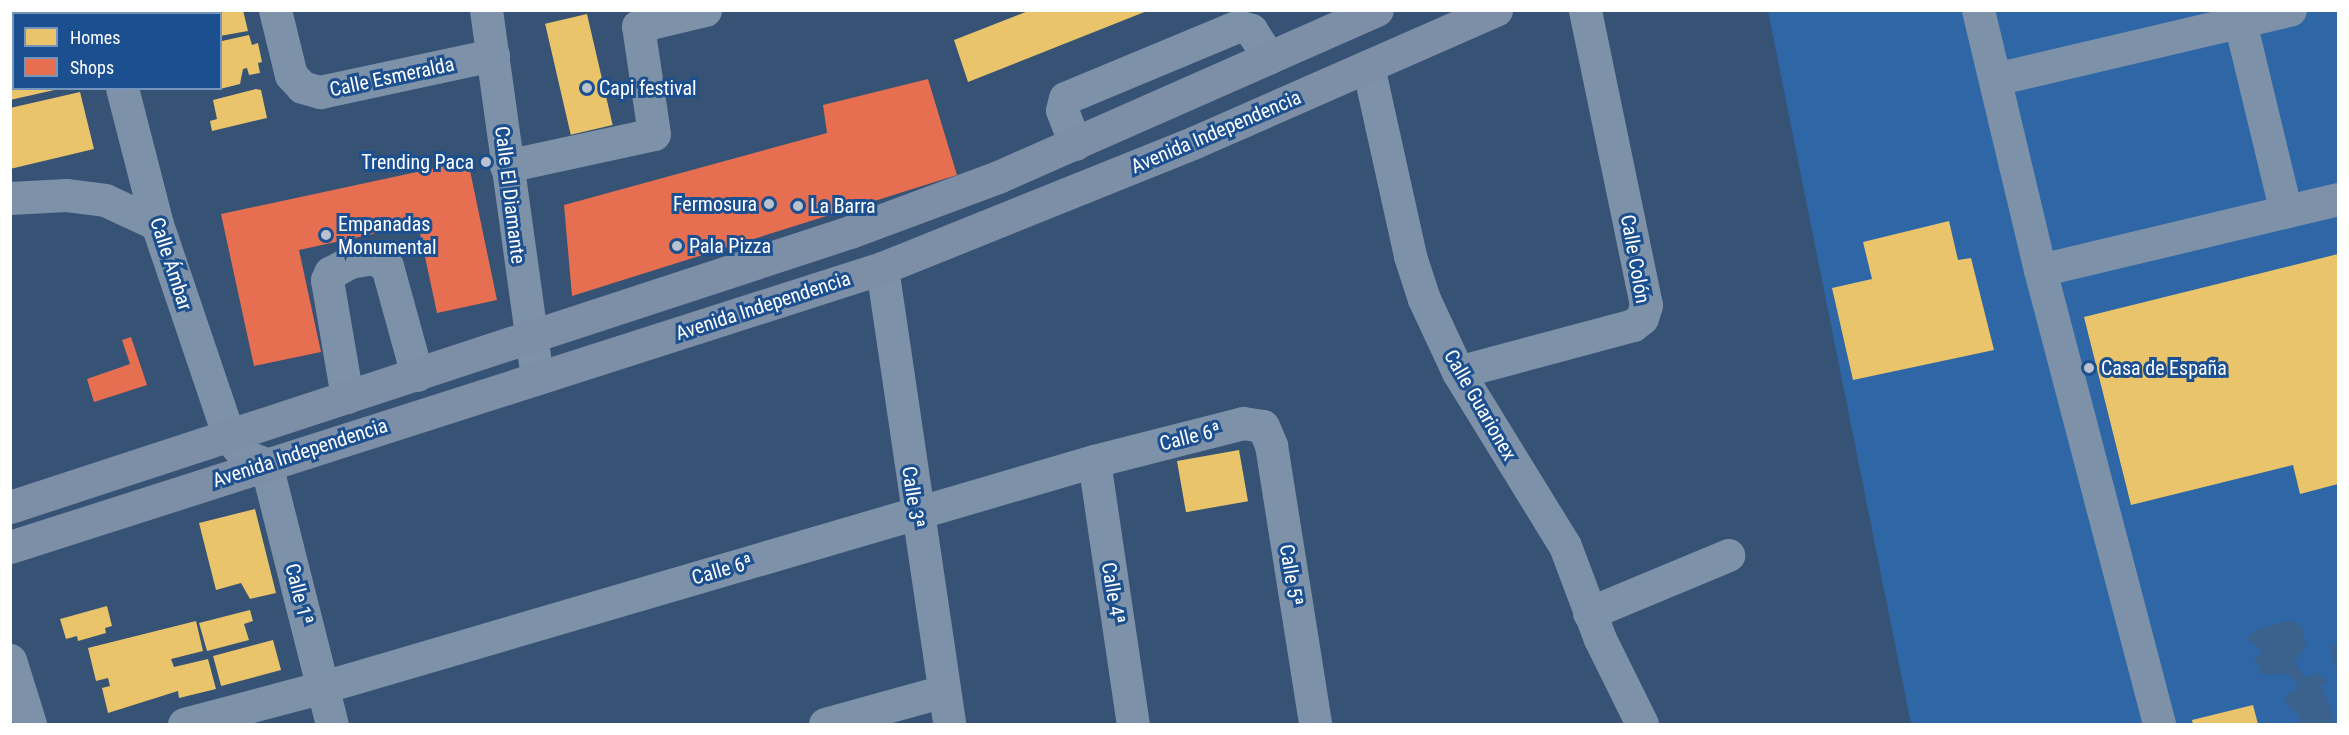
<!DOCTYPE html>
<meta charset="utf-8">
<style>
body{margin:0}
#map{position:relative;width:2349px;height:735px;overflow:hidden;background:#365274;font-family:"Roboto Condensed",sans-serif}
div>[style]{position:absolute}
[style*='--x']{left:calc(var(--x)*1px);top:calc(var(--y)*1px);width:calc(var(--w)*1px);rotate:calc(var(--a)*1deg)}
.green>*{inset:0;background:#2f66a5}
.water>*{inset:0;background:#3b618d}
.homes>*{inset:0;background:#e9c46a;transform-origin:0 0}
.shops>*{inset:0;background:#e76f51}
.minor>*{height:33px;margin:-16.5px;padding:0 16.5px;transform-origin:16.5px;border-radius:16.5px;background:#7d92a8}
.major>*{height:33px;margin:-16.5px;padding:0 16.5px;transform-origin:16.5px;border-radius:16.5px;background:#7d8ea7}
.dots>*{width:16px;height:16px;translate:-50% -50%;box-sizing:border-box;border:3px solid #1b4f8f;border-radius:50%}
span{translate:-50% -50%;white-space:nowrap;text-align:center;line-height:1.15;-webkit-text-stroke:6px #1b4f8f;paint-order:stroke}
.street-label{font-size:20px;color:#fff}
.poi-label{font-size:20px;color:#fff}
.left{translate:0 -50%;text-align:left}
.right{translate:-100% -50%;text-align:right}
.frame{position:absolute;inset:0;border:12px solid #fff;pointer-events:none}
.legend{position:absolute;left:12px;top:12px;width:210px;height:78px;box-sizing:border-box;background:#1b4f8f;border:2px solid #7695bc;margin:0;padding:8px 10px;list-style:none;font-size:18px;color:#fff}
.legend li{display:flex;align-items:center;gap:12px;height:30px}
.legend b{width:30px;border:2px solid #7695bc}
</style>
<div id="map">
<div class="green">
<i style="clip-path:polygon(1768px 11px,2338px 11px,2338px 724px,1911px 724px)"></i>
</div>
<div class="water">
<i style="clip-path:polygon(2284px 622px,2297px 622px,2303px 629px,2306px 646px,2295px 662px,2304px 676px,2314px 676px,2316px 672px,2328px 682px,2321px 686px,2332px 712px,2333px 724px,2299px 724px,2299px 715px,2286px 705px,2286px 695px,2296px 690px,2297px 683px,2288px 674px,2259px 674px,2259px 665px,2253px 663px,2262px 650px,2246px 639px,2257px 629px)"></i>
<i style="clip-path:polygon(2338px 644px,2338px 680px,2331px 646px)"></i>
</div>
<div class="homes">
<i style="clip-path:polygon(10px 10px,46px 10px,46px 12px,14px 14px,10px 19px)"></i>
<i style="clip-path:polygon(184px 10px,243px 10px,248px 31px,220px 36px,220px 14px)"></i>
<i style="clip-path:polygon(1031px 10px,1147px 10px,1147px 11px,968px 82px,954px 40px)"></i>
<i style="left:587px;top:14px;width:114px;height:43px;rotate:77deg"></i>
<i style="clip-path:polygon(14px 33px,14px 88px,59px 89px,10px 100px)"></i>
<i style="clip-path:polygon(249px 35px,252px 45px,258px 43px,262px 62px,258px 63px,260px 73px,249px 75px,247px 68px,243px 69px,240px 84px,220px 89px,222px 41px)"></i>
<i style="clip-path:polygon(256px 89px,261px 90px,267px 118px,212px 131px,210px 121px,217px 119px,213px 100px)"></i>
<i style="clip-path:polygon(80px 92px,94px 149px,10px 169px,10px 108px)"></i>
<i style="clip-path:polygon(1949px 221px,1958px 260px,1971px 258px,1994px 350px,1853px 380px,1832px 288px,1872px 279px,1863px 242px)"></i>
<i style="clip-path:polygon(2338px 254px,2338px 484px,2300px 494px,2293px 465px,2131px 505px,2084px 317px)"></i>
<i style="left:1239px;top:450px;width:52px;height:63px;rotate:80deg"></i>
<i style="clip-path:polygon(255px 509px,276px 593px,250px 599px,241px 583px,216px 590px,199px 523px)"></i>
<i style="clip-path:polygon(107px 606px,112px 626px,105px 628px,106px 633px,78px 641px,77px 636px,66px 639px,60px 619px)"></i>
<i style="clip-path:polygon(250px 610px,253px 621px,244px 624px,249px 640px,207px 651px,199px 623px)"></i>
<i style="clip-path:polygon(196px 621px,203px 651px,171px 659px,174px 667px,208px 659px,216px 689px,179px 698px,178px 691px,108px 713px,102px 688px,110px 686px,108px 678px,96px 681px,88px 648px)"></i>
<i style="left:273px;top:640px;width:31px;height:62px;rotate:75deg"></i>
<i style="clip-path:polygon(2253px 705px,2258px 724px,2193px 724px,2192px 720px)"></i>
</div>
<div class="shops">
<i style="clip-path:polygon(928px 79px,957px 175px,572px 296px,564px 205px,827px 133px,823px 105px)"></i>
<i style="clip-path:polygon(468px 161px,497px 300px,437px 313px,418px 224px,299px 250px,321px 352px,254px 366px,221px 214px)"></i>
<i style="clip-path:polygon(131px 337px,147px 385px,94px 402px,87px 379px,130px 364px,122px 340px)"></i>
</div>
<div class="minor">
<i style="--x:102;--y:10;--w:4;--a:76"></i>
<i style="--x:275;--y:10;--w:67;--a:76.2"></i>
<i style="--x:291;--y:75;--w:16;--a:47"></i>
<i style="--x:302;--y:87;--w:19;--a:16"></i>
<i style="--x:320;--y:92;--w:177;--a:-12.1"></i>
<i style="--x:486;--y:10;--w:372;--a:82.1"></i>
<i style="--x:1978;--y:10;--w:267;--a:76.6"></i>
<i style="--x:2040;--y:270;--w:469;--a:75.3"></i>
<i style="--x:2240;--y:22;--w:195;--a:76.4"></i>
<i style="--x:1368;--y:66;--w:195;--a:77.5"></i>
<i style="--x:1410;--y:256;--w:45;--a:72"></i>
<i style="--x:1424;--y:299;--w:81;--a:65"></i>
<i style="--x:1458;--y:372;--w:204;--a:58.4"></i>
<i style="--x:1565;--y:546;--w:99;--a:69.4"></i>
<i style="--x:1600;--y:639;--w:95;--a:63.7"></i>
<i style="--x:1995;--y:79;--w:303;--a:-13.2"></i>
<i style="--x:122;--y:88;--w:140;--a:75.6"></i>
<i style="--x:157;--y:224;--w:225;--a:71.3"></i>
<i style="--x:229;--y:437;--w:25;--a:50"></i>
<i style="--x:245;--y:456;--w:22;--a:21"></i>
<i style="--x:266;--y:464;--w:268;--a:75.8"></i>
<i style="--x:1075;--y:144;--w:36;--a:-111"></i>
<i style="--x:1062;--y:110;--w:12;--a:-76"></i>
<i style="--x:1065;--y:98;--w:187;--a:-22.6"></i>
<i style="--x:1238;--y:26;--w:14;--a:17"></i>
<i style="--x:1251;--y:30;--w:33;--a:57"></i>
<i style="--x:506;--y:166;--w:151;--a:-12.2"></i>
<i style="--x:654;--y:134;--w:109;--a:-98.4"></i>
<i style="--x:638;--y:26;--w:69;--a:-13.4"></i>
<i style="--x:10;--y:198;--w:56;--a:-3.1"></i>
<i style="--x:66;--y:195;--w:39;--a:7"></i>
<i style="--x:105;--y:200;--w:57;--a:24.8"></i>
<i style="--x:882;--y:268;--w:461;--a:81.6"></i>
<i style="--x:2040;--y:270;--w:306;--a:-13.4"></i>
<i style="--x:1458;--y:372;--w:181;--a:-15"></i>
<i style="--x:1633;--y:325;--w:11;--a:-38"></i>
<i style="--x:1642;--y:318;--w:14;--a:-73"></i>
<i style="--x:1646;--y:305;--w:301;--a:-101.7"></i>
<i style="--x:347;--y:397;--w:119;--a:-99.7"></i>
<i style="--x:327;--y:280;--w:8;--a:-67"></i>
<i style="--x:330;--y:273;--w:23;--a:-29"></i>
<i style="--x:350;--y:262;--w:23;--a:-10"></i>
<i style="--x:373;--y:258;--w:16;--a:30"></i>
<i style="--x:387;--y:266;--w:113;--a:74.6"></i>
<i style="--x:1094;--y:461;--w:266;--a:81.6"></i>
<i style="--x:1589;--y:613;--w:151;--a:-22.6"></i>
<i style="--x:10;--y:660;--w:67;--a:72.6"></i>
<i style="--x:184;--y:724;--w:144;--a:-14.9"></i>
<i style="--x:323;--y:687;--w:803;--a:-16.34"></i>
<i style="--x:1094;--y:461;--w:154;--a:-14.3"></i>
<i style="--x:1243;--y:423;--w:20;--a:9"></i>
<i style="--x:1263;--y:426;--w:21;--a:67"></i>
<i style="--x:1271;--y:445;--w:282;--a:81"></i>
<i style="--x:825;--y:724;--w:123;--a:-15.5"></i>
</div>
<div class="major">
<i style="--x:10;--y:507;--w:884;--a:-18.13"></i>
<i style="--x:850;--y:232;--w:158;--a:-20.4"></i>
<i style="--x:998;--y:177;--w:414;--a:-23.8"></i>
<i style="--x:10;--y:547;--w:916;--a:-17.74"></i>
<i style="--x:882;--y:268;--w:337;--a:-21.9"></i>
<i style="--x:1195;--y:142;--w:329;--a:-23.7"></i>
</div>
<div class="dots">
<i style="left:587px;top:88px;background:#b9c2ce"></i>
<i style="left:486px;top:162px;background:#b9c2ce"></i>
<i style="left:769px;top:204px;background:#b9c2ce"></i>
<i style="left:798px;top:206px;background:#b9c2ce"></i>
<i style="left:326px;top:235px;background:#b9c2ce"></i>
<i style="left:677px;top:246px;background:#b9c2ce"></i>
<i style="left:2089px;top:368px;background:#b9c2ce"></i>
</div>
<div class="street-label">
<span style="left:392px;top:77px;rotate:-12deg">Calle Esmeralda</span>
<span style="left:1216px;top:132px;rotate:-23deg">Avenida Independencia</span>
<span style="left:510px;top:195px;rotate:83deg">Calle El Diamante</span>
<span style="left:1635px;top:259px;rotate:80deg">Calle Colón</span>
<span style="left:171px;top:264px;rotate:72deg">Calle Ámbar</span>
<span style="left:763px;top:306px;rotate:-18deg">Avenida Independencia</span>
<span style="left:1480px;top:405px;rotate:60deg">Calle Guarionex</span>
<span style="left:1190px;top:437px;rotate:-14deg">Calle 6ª</span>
<span style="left:300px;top:453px;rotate:-18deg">Avenida Independencia</span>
<span style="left:913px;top:497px;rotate:82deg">Calle 3ª</span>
<span style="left:722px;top:570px;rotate:-16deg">Calle 6ª</span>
<span style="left:1291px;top:575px;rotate:81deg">Calle 5ª</span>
<span style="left:1113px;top:593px;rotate:81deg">Calle 4ª</span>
<span style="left:299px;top:594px;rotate:76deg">Calle 1ª</span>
</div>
<div class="poi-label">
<span class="left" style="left:599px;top:88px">Capi festival</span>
<span class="right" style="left:474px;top:162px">Trending Paca</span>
<span class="right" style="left:757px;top:204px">Fermosura</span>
<span class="left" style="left:810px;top:206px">La Barra</span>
<span class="left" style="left:338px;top:236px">Empanadas<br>Monumental</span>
<span class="left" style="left:689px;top:246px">Pala Pizza</span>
<span class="left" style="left:2101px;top:368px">Casa de España</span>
</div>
<div class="frame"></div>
<ul class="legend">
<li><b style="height:16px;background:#e9c46a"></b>Homes</li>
<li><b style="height:16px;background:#e76f51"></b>Shops</li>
</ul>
</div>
